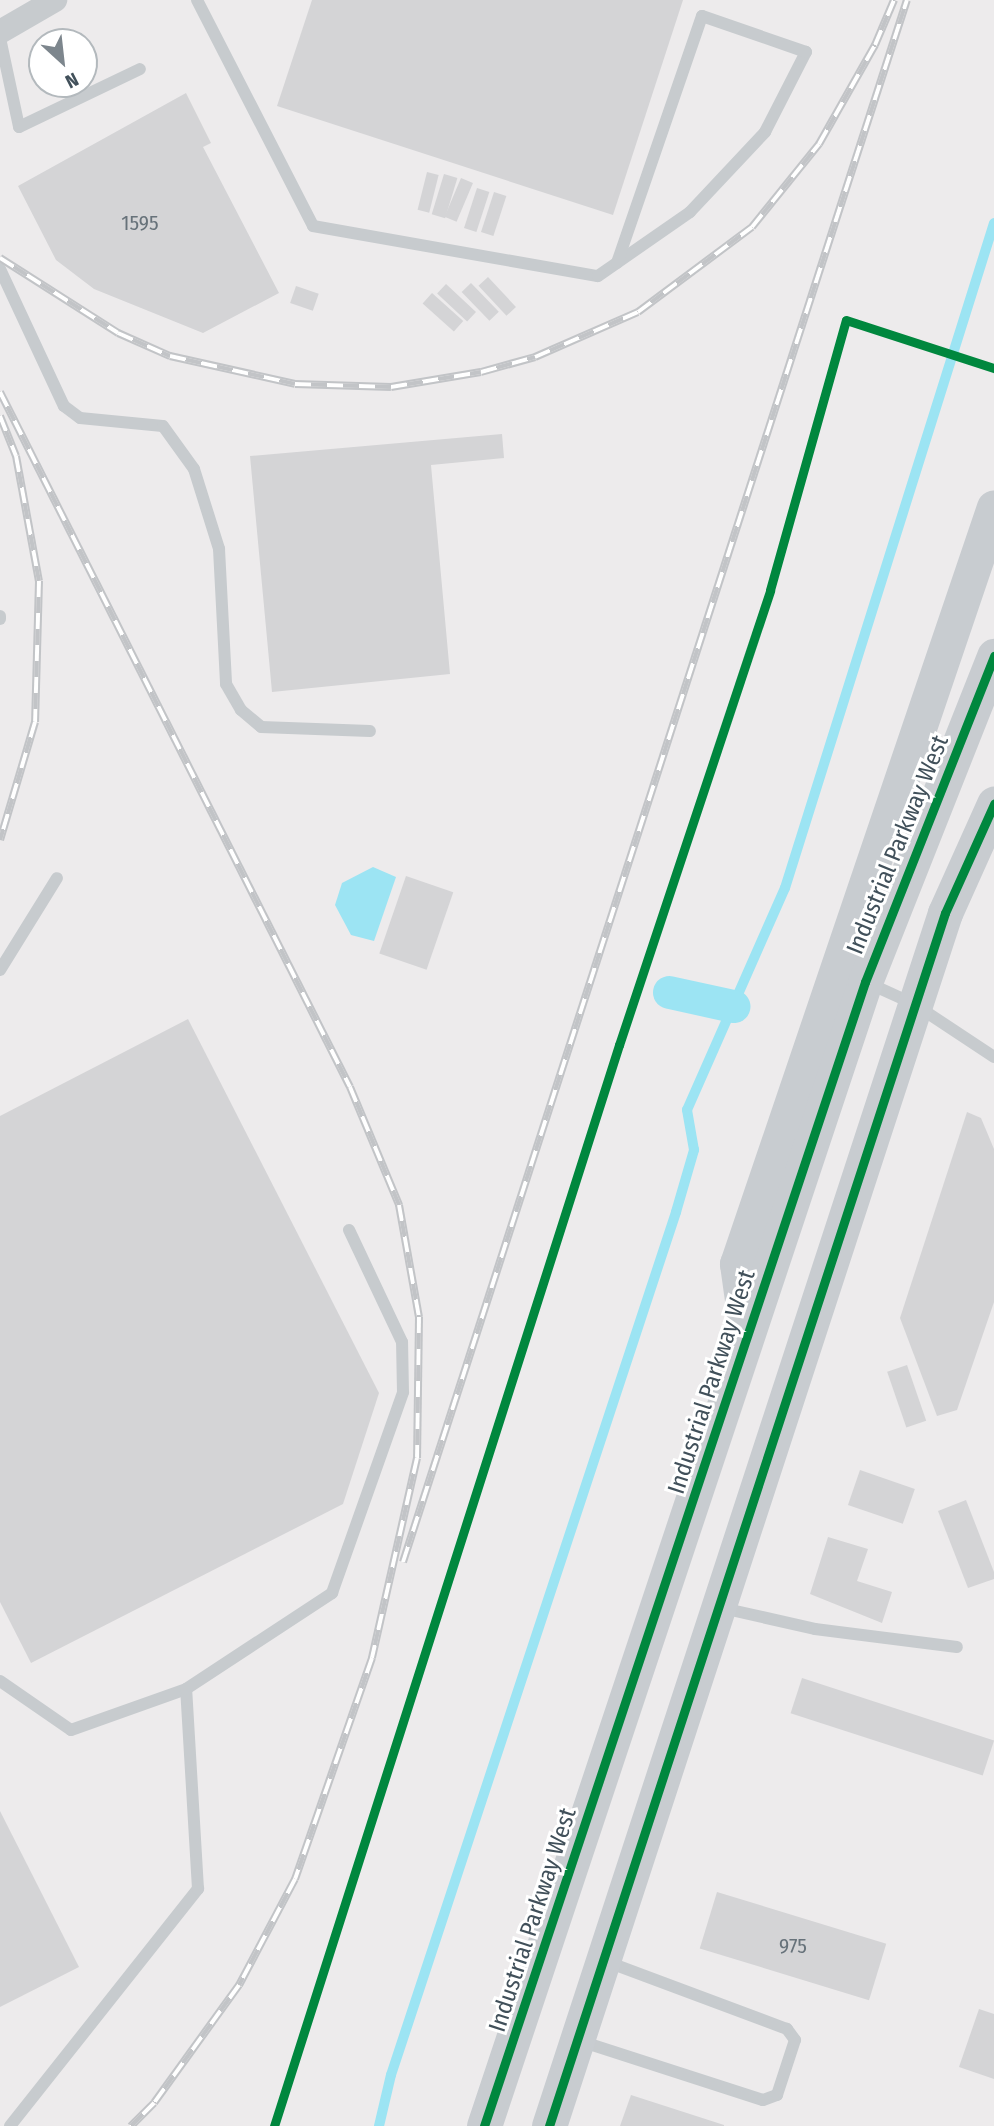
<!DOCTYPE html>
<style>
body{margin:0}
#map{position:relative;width:994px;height:2126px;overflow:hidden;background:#edebec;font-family:"Fira Sans Condensed",sans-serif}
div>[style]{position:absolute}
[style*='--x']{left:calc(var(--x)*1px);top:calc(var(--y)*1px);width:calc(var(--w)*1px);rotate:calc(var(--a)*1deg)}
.water>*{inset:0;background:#9ce4f3}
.stream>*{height:10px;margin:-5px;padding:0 5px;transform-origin:5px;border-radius:5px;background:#9ce4f3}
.canal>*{height:33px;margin:-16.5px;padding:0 16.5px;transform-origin:16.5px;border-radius:16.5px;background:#9ce4f3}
.building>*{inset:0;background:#d4d4d6;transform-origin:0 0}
.service>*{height:12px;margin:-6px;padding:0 6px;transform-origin:6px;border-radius:6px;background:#c7cbce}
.minor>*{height:24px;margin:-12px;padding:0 12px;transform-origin:12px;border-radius:12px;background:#c7cbce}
.secondary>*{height:35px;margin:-17.5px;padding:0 17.5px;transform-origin:17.5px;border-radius:17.5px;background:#c8ccd0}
.rail>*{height:8px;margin-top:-4px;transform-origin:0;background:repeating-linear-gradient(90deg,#fff 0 16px,#c2c4c7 0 32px);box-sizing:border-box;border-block:2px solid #c2c4c7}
.cycleway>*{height:9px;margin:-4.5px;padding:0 4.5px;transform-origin:4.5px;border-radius:4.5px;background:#00873e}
span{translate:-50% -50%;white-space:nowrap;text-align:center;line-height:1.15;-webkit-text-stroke:6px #fff;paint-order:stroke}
.number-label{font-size:21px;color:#67727a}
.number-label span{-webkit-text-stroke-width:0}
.street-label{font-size:24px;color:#41505a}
.north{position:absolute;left:28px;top:28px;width:70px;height:70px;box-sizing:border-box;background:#fff;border:2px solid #b3b9bd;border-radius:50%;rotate:153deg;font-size:19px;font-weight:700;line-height:28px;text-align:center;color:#41505a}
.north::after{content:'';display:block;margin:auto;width:24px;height:32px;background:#7d868d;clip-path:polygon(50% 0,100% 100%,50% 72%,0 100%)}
</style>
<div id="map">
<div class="water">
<i style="clip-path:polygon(373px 867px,396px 877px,374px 941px,351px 935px,335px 905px,342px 883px)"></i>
</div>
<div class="stream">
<i style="--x:379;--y:2126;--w:52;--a:-76.8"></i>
<i style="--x:391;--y:2075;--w:909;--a:-71.72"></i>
<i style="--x:676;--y:1212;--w:65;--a:-73.8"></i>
<i style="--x:694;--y:1150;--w:41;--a:-99.9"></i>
<i style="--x:687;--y:1110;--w:243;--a:-66.2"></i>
<i style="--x:785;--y:888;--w:697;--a:-72.55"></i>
</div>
<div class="canal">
<i style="--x:669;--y:992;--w:66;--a:12.3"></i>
</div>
<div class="building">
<i style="clip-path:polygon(312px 0,683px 0,613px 215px,277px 106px)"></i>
<i style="clip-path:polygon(186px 93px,211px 143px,203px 147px,279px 293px,203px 333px,94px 289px,56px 260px,18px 186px)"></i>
<i style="left:427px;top:172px;width:12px;height:39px;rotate:14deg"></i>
<i style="left:444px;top:174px;width:14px;height:42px;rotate:17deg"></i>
<i style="left:461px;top:178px;width:13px;height:42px;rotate:23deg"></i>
<i style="left:477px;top:188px;width:13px;height:42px;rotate:18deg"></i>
<i style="left:494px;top:192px;width:13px;height:42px;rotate:18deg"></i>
<i style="left:488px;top:277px;width:41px;height:13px;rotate:47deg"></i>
<i style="left:471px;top:283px;width:40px;height:13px;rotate:46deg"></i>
<i style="left:446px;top:284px;width:41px;height:13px;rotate:43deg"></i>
<i style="left:296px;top:286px;width:24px;height:18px;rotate:19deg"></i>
<i style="left:432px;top:293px;width:42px;height:14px;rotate:42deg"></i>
<i style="clip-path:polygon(502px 434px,504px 458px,431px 465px,450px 674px,272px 692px,250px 456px)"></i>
<i style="left:406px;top:876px;width:50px;height:82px;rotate:19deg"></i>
<i style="clip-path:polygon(188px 1019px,379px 1393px,343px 1504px,31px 1663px,0 1602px,0 1116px)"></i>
<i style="clip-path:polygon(967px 1112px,981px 1118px,994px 1149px,994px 1302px,957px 1410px,937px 1416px,900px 1318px)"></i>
<i style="left:907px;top:1365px;width:59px;height:21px;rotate:71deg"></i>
<i style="left:860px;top:1470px;width:58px;height:37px;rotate:19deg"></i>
<i style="clip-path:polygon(966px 1500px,994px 1572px,994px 1579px,968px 1588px,938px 1511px)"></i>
<i style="clip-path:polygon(828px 1537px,868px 1549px,857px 1581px,892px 1592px,882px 1623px,810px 1594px)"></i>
<i style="left:802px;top:1678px;width:202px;height:37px;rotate:18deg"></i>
<i style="clip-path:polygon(0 1811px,79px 1967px,0 2007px)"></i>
<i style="left:717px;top:1892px;width:177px;height:59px;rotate:17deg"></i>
<i style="clip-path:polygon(979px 2009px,994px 2014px,994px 2079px,959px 2067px)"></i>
<i style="clip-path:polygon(631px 2095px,724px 2125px,724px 2126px,620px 2126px)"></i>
</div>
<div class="service">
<i style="--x:197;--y:0;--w:254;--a:62.8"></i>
<i style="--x:313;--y:226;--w:289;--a:10"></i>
<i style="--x:598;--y:276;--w:112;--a:-34.8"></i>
<i style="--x:690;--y:212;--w:110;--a:-46.8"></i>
<i style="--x:765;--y:132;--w:90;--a:-62.9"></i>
<i style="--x:806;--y:52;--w:110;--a:-160.9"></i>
<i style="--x:702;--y:16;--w:261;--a:109"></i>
<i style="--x:0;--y:38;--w:91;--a:77.9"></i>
<i style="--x:19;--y:127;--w:134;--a:-25.6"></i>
<i style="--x:0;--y:269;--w:151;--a:65"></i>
<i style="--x:64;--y:406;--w:20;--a:37"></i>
<i style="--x:80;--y:418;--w:83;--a:5.5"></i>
<i style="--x:163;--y:426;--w:53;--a:54.2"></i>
<i style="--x:194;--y:469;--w:84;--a:72.6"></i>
<i style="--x:219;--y:549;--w:135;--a:87"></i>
<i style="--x:226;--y:684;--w:30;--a:60"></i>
<i style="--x:241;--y:710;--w:26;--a:40"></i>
<i style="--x:261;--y:727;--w:109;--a:2.1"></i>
<i style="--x:0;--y:616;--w:3;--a:90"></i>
<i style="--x:0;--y:970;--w:108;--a:-58.2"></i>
<i style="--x:868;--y:983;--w:51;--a:24.5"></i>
<i style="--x:914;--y:1004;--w:96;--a:33.5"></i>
<i style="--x:722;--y:1608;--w:95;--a:12.7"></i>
<i style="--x:815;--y:1629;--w:143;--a:7.2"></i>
<i style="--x:0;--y:1681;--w:86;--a:34.6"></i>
<i style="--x:71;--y:1730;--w:122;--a:-19.6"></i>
<i style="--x:577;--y:2040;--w:195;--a:17.9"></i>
<i style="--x:763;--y:2100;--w:15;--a:-20"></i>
<i style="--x:777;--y:2095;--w:58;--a:-71.9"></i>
<i style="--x:795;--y:2040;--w:14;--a:-126"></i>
<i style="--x:787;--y:2029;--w:194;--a:-159.5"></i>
<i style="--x:10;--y:2126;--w:303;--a:-51.6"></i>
<i style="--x:198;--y:1889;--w:200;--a:-93.4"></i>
<i style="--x:186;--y:1689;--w:175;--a:-33.3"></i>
<i style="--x:332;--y:1593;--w:213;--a:-70.5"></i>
<i style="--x:403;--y:1392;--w:50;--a:-91.1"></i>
<i style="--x:402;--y:1342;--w:124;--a:-115.3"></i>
</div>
<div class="minor">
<i style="--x:0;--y:32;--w:64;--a:-30.2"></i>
</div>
<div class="secondary">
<i style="--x:746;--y:1328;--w:65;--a:-98"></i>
<i style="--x:737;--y:1264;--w:799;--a:-71.25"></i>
<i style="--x:484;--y:2126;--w:1206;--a:-71.58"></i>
<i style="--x:865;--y:982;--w:351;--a:-68.4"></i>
<i style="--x:549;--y:2126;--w:1276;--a:-71.92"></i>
<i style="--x:945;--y:913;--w:120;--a:-65.8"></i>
</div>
<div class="rail">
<i style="--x:0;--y:258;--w:140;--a:32.4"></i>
<i style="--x:118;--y:333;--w:57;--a:23.9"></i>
<i style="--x:170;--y:356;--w:128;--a:12.6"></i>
<i style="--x:295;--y:384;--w:96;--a:1.8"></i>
<i style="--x:391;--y:387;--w:91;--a:-9.5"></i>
<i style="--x:481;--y:372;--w:56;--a:-15.5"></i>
<i style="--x:535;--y:357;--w:112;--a:-23.6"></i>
<i style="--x:638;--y:312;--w:142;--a:-36.7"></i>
<i style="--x:752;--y:227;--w:107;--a:-51.1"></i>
<i style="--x:819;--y:144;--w:114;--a:-60.5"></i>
<i style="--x:875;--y:45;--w:49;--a:-67.1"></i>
<i style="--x:0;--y:392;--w:778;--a:63.27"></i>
<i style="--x:350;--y:1087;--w:128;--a:67.4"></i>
<i style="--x:399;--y:1205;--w:114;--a:79.9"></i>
<i style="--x:419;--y:1317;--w:141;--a:90.8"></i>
<i style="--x:417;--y:1458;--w:205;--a:102.7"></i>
<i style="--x:372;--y:1658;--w:234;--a:109.2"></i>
<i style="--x:295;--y:1879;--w:120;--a:117.8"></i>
<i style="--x:239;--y:1985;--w:145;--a:125.8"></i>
<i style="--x:154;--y:2103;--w:33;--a:135"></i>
<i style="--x:0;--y:416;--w:43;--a:68.2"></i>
<i style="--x:16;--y:456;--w:127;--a:79.6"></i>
<i style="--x:39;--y:581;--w:141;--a:91.6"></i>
<i style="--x:35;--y:722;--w:123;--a:106.5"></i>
<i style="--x:403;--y:1562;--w:1641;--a:-72.12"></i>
</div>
<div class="cycleway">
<i style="--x:274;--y:2126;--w:1135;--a:-72.3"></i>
<i style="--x:619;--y:1045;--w:479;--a:-71.6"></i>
<i style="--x:770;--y:590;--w:280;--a:-74.3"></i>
<i style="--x:846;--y:320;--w:156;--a:18"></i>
<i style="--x:484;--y:2126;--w:1206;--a:-71.58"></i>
<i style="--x:865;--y:982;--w:351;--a:-68.4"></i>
<i style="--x:549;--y:2126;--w:1276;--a:-71.92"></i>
<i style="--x:945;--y:913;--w:120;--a:-65.8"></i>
</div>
<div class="number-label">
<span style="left:140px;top:223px">1595</span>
<span style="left:793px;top:1946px">975</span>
</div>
<div class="street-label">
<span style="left:898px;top:845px;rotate:-68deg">Industrial Parkway West</span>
<span style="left:712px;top:1382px;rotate:-72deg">Industrial Parkway West</span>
<span style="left:533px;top:1920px;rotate:-72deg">Industrial Parkway West</span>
</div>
<div class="north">N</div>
</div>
